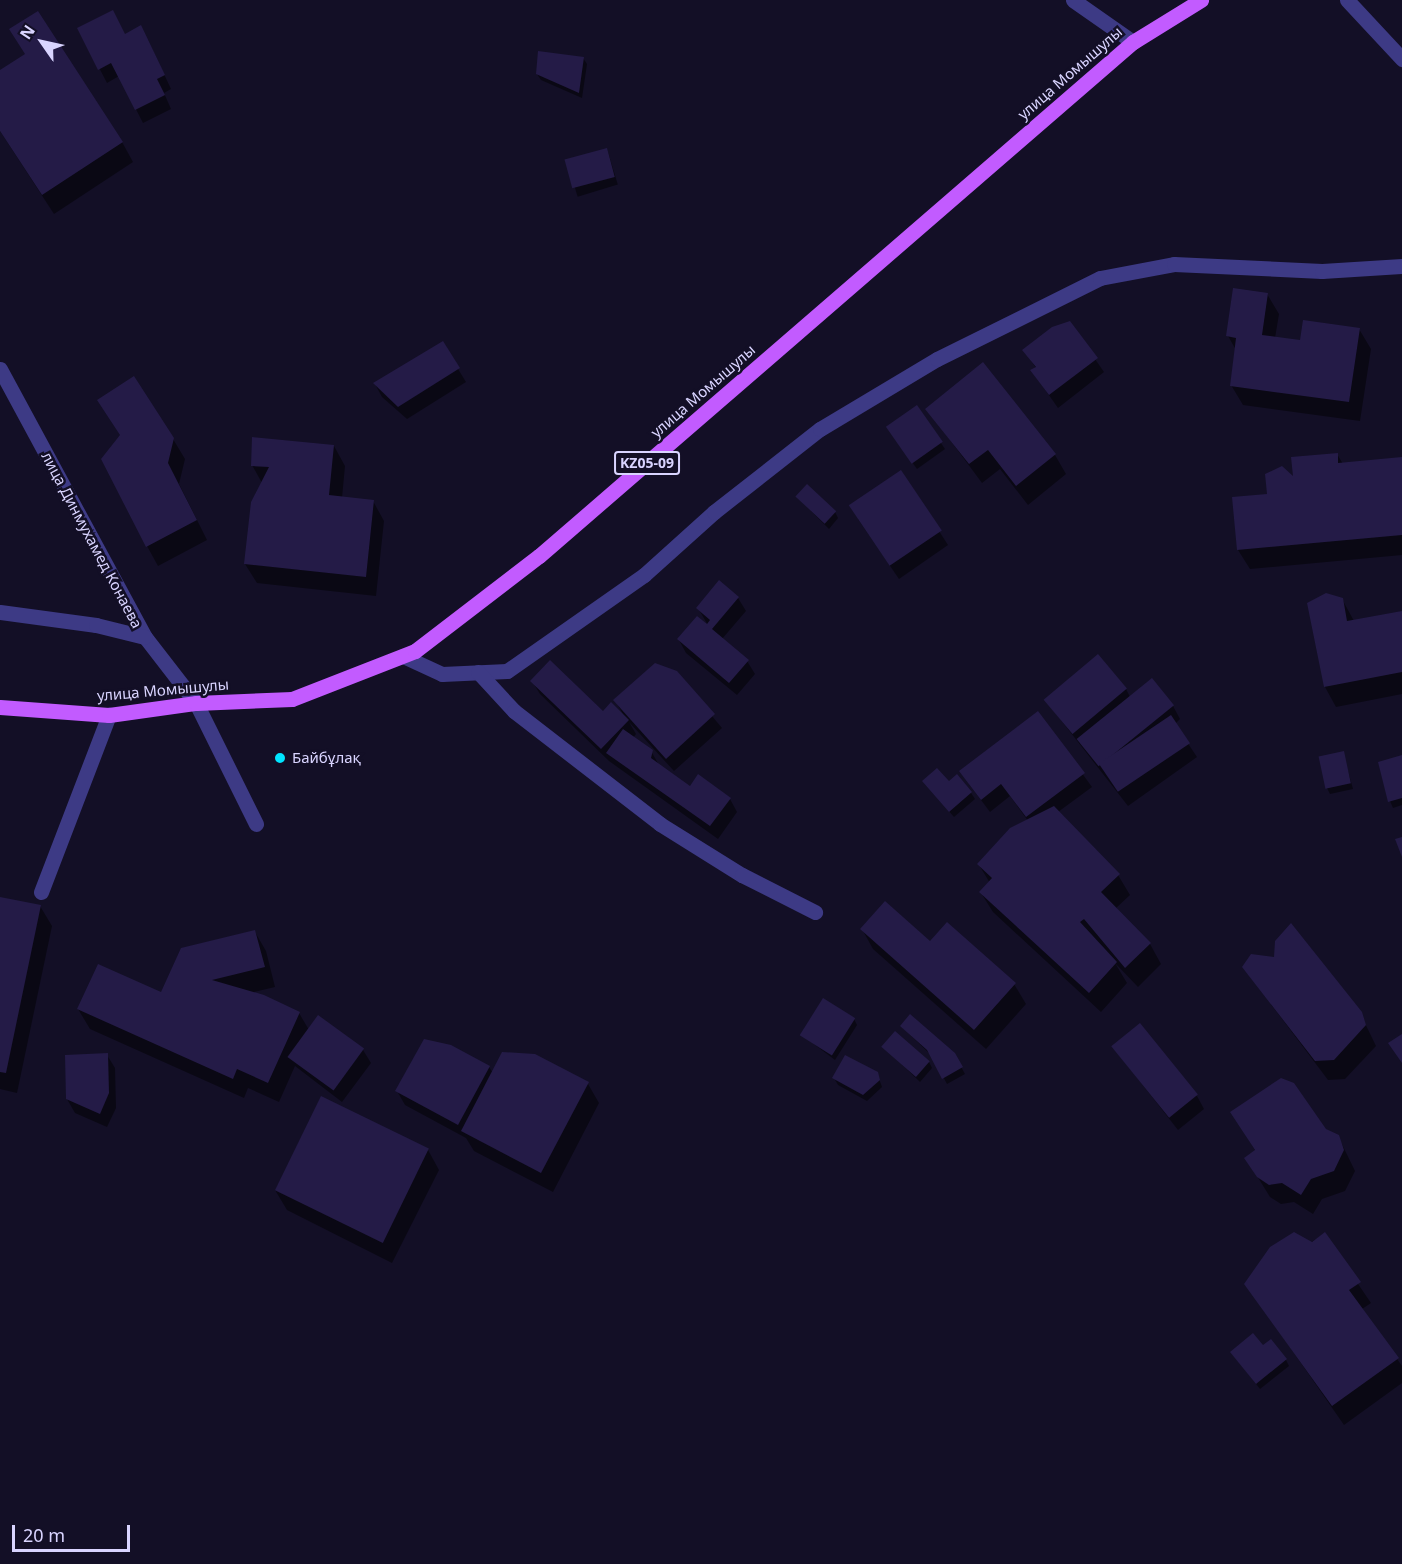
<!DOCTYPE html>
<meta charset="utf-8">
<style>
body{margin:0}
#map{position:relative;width:1402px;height:1564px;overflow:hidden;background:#130f26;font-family:"Noto Sans",sans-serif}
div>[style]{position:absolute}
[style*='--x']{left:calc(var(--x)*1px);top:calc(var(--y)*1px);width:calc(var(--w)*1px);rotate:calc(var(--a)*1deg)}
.shadow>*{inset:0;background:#0007;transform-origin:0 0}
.building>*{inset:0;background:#241b47;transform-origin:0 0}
.street>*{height:15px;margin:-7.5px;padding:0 7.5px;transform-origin:7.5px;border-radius:7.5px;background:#3d3a85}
.primary>*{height:15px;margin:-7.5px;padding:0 7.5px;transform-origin:7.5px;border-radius:7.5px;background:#c25bff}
.dots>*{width:16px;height:16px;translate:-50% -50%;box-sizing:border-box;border:3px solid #130f26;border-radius:50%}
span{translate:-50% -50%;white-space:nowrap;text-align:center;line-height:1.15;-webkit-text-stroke:5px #130f26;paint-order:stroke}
.shield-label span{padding:2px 4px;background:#130f26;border:2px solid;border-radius:4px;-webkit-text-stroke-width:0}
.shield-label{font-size:14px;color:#d9d4ff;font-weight:700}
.street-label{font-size:15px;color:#d9d4ff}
.poi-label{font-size:15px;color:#d9d4ff}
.left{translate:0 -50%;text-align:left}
.north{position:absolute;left:12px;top:12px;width:60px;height:60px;-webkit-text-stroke:4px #130f26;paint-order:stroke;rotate:304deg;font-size:16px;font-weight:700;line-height:24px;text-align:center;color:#d9d4ff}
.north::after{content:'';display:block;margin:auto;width:21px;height:27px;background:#d9d4ff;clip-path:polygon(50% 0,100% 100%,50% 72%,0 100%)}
.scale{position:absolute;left:12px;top:1525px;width:118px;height:27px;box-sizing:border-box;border:3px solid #d9d4ff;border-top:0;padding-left:8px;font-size:18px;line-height:21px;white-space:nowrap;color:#d9d4ff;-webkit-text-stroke:4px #130f26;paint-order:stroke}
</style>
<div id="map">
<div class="shadow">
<i style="clip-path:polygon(79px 29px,148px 40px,171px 89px,164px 93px,171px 109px,143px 123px,119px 76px,107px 83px)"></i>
<i style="clip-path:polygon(583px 58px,587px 64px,582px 98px,541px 80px,537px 74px)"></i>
<i style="clip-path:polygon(0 72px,122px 142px,133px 162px,54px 214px,0 131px)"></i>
<i style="left:607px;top:149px;width:37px;height:42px;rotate:73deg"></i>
<i style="clip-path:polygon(1267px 294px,1279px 314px,1275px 338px,1301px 342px,1359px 329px,1371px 349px,1360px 421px,1243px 405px,1231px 385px,1236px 350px,1228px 336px)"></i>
<i style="clip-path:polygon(1070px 323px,1104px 372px,1058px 408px,1032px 371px,1036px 368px,1024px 350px)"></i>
<i style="clip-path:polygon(442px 343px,466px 382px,407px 419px,382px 397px,375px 384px)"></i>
<i style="clip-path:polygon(916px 407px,945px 449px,917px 469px,891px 433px)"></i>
<i style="clip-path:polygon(927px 409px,1055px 455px,1066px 474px,1028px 505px,1000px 469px,982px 483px)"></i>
<i style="clip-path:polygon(173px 439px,185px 459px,179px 484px,207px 540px,158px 566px,147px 546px)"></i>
<i style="clip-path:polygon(334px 446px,345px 466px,342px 498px,373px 501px,384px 521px,376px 596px,257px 583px,245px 564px,262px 483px,252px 465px)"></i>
<i style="clip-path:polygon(1337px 454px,1343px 464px,1402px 459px,1402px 555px,1250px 569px,1238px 550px,1268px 495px)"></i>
<i style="clip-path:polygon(901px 472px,948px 545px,899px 579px,858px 519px)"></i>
<i style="clip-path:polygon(797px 497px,835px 512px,838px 518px,829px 529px)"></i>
<i style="clip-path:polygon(738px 598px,746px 611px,722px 639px,747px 661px,755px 674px,737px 695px,686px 653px,679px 640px,709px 627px,698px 608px)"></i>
<i style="clip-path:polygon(1342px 599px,1354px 621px,1402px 612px,1402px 694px,1336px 707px,1325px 687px,1309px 604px)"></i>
<i style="clip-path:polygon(676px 673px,722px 728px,674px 771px,629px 722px,636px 734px,633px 738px,651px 751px,659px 765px,690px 788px,730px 799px,737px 812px,718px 839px,609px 761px,540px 694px,532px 681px,603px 713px,624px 716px,615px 700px)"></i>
<i style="clip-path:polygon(1152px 680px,1173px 706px,1180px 719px,1175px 724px,1197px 757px,1128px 806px,1046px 701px,1126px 689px,1130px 697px)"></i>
<i style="clip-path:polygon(1038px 713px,1092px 787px,1058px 812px,1118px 875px,1130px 895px,1115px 909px,1150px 944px,1161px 964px,1138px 987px,1115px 963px,1127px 983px,1101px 1012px,993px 912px,981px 893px,990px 883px,979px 865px,1028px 821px,1010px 796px,990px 812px,969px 784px)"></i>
<i style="clip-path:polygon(1343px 753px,1353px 789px,1330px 794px,1327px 788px)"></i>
<i style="clip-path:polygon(1402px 757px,1402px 805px,1393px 808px,1390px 801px)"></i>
<i style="clip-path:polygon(949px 783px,971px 793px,975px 799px,954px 817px,928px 787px)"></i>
<i style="clip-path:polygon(0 898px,40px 906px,52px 926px,17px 1093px,0 1089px)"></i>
<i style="clip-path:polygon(862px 929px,930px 943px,1014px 984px,1026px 1004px,986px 1049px,873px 949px)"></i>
<i style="clip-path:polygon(255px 932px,266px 951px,275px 987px,250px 993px,299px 1013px,309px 1030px,363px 1050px,371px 1063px,342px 1102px,295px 1066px,279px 1102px,248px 1088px,244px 1098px,90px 1029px,78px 1009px,162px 994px)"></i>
<i style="clip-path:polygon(1243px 967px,1360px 1013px,1376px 1046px,1345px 1079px,1328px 1080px)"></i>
<i style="clip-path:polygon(854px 1019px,857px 1025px,835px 1060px,802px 1035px)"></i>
<i style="clip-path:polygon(901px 1026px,954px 1054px,965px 1074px,947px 1084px,932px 1056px)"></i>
<i style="clip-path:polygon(450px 1046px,489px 1067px,493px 1073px,588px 1084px,599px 1103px,553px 1192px,474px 1151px,466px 1138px,405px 1105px,397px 1091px)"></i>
<i style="clip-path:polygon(884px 1047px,929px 1062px,932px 1068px,920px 1082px)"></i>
<i style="clip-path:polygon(1113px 1047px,1197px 1096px,1204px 1109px,1178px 1130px)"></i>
<i style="clip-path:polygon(107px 1055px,115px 1068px,116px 1108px,107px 1127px,75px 1113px,67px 1099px)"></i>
<i style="clip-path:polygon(877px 1073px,882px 1087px,867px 1101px,838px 1085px,834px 1078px)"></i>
<i style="clip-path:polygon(1232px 1112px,1325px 1130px,1338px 1136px,1355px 1171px,1345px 1191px,1322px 1199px,1313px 1214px,1294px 1202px,1281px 1204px,1270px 1197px,1246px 1158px,1256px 1152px)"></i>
<i style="clip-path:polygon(428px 1150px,439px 1170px,392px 1263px,287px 1210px,275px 1190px)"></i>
<i style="clip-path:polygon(1324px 1234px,1371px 1303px,1362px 1309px,1402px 1366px,1402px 1383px,1344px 1425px,1246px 1284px)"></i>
<i style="clip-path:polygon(1263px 1347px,1286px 1360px,1289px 1366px,1260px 1389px,1236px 1358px)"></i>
</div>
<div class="building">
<i style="clip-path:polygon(113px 10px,125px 34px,141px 25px,165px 75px,157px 79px,165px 95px,135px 110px,111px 63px,98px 70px,77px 28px)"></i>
<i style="clip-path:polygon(38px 11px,123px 142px,42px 195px,0 131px,0 70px,25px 54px,9px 29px)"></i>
<i style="clip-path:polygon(538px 51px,584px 57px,579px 93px,536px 74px)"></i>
<i style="left:607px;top:148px;width:30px;height:44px;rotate:75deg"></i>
<i style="clip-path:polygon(1233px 288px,1268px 293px,1262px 335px,1300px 340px,1303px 320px,1360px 328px,1349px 402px,1230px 386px,1236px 338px,1226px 336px)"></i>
<i style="clip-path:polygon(1070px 321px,1098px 358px,1049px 395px,1030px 370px,1036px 367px,1022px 350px,1052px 327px)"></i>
<i style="clip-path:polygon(443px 341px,460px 368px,398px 407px,373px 383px)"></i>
<i style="clip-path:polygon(983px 362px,1056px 454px,1016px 486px,988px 450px,969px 464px,925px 409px)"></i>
<i style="clip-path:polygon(134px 376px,174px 438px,168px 463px,197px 520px,146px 547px,101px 459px,120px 435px,97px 400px)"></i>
<i style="left:917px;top:405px;width:45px;height:38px;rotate:55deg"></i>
<i style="clip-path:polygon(252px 437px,334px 445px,329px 495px,374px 500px,366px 577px,244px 564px,251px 502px,269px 467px,251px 466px)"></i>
<i style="clip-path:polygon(1338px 453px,1338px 463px,1402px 457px,1402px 535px,1237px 550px,1232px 497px,1267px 494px,1265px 474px,1282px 466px,1293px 476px,1291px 457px)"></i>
<i style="left:901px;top:470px;width:73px;height:63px;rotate:56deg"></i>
<i style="left:807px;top:484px;width:40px;height:17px;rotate:43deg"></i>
<i style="clip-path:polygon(719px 580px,739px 597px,712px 629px,749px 660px,729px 683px,677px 639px,697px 616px,707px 624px,710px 620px,696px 608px)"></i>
<i style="clip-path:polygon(1326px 593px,1343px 598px,1347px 621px,1402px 611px,1402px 672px,1324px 687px,1307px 603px)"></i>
<i style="left:1098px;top:654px;width:45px;height:71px;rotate:50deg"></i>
<i style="clip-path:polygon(550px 660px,603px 711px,611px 702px,629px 720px,601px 749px,530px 681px)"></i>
<i style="clip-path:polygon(655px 663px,677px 671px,715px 714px,666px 759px,613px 700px)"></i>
<i style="left:1152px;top:678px;width:35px;height:97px;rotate:51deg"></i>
<i style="clip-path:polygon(1038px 711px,1085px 773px,1026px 817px,1001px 784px,981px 800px,959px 771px)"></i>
<i style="left:1171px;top:715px;width:34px;height:87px;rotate:56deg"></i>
<i style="clip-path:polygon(623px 729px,653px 750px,651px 758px,690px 786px,698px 774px,731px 798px,710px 826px,606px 753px)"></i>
<i style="left:1344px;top:751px;width:33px;height:26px;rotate:78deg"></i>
<i style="clip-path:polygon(1402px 755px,1402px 798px,1388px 802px,1378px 762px)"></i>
<i style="clip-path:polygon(937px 768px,949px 781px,957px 774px,972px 792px,949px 812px,922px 781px)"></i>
<i style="clip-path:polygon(1054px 806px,1120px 874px,1101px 892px,1151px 943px,1125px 968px,1084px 919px,1080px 922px,1117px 962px,1089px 993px,979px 892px,992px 878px,977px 864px,1010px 828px)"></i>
<i style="clip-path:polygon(1402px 837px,1402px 857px,1395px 839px)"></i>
<i style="clip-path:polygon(0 897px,41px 905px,6px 1073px,0 1072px)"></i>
<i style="clip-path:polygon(885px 901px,930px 941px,947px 922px,1016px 983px,974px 1030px,860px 929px)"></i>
<i style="clip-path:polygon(1291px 923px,1362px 1012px,1366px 1025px,1334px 1060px,1315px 1061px,1242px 967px,1251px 954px,1274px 957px,1275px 941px)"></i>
<i style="clip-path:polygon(255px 930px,265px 967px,212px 980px,264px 995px,300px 1012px,268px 1083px,237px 1069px,233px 1079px,77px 1009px,98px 964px,161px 992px,181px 948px)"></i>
<i style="left:823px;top:998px;width:38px;height:44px;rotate:32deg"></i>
<i style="clip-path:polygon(910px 1014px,955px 1053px,963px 1067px,942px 1079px,927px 1050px,900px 1026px)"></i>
<i style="left:318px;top:1015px;width:57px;height:52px;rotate:36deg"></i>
<i style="left:1140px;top:1023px;width:92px;height:37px;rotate:51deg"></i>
<i style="left:895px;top:1031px;width:46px;height:21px;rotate:41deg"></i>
<i style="clip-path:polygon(1402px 1034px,1402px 1063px,1388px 1043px)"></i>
<i style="clip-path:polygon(424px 1039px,451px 1045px,490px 1066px,458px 1125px,395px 1091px)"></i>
<i style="clip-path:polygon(502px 1052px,535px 1054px,589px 1082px,541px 1173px,461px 1131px)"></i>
<i style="clip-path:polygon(108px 1053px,109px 1093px,100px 1114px,66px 1099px,65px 1055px)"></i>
<i style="clip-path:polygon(845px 1055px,878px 1072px,880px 1080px,863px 1095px,832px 1078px)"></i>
<i style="clip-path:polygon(1281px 1078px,1294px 1083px,1326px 1129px,1339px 1135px,1344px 1150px,1334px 1171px,1311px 1179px,1301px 1195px,1282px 1183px,1269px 1185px,1257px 1177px,1244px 1158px,1255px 1150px,1230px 1112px)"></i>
<i style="left:321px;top:1096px;width:120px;height:105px;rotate:26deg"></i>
<i style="clip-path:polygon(1294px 1232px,1312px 1242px,1325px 1232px,1361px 1282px,1349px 1290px,1399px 1358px,1332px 1406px,1244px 1284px,1270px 1247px)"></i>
<i style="clip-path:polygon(1253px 1333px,1263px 1345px,1271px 1339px,1287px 1359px,1256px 1384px,1230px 1352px)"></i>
</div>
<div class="street">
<i style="--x:1073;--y:0;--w:73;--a:35"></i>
<i style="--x:1347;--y:0;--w:81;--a:47"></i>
<i style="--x:0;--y:369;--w:305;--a:61.6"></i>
<i style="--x:145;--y:637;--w:83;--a:52.3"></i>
<i style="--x:196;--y:703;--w:135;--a:63.6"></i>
<i style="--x:0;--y:612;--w:97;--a:7.7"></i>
<i style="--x:96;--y:625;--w:50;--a:13.8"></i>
<i style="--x:403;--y:656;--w:43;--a:24.8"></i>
<i style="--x:442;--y:674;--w:65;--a:-2.6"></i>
<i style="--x:507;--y:671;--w:167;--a:-35"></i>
<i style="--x:644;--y:575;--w:94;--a:-42"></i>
<i style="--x:714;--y:512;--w:135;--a:-38.1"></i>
<i style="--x:820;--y:429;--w:136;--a:-30.9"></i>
<i style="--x:937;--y:359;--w:182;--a:-26.4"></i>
<i style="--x:1100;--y:278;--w:75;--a:-10.7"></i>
<i style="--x:1174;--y:264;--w:148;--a:2.7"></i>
<i style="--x:1322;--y:271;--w:80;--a:-3.6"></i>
<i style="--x:478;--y:672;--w:53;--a:47.3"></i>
<i style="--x:514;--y:711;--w:185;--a:37.7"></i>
<i style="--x:660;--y:824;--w:97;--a:31.9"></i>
<i style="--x:742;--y:875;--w:82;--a:26.9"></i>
<i style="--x:41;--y:892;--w:190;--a:-69"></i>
</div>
<div class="primary">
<i style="--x:0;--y:707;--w:109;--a:4.2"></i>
<i style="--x:109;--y:715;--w:88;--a:-7.9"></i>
<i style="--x:196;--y:703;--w:96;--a:-2.4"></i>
<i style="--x:292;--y:699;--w:132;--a:-21.3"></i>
<i style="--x:415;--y:651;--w:156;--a:-37.5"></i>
<i style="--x:539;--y:556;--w:786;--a:-40.87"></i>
<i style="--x:1133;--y:42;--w:80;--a:-31.7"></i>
</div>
<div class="dots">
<i style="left:280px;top:758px;background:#00e5ff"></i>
</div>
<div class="shield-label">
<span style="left:647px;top:463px">KZ05-09</span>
</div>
<div class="street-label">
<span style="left:1070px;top:73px;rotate:-41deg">улица Момышулы</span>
<span style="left:703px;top:391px;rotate:-41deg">улица Момышулы</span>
<span style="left:92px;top:540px;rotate:62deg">лица Динмухамед Конаева</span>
<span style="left:163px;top:690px;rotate:-5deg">улица Момышулы</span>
</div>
<div class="poi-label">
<span class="left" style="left:292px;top:758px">Байбұлақ</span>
</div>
<div class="north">N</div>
<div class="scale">20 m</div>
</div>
